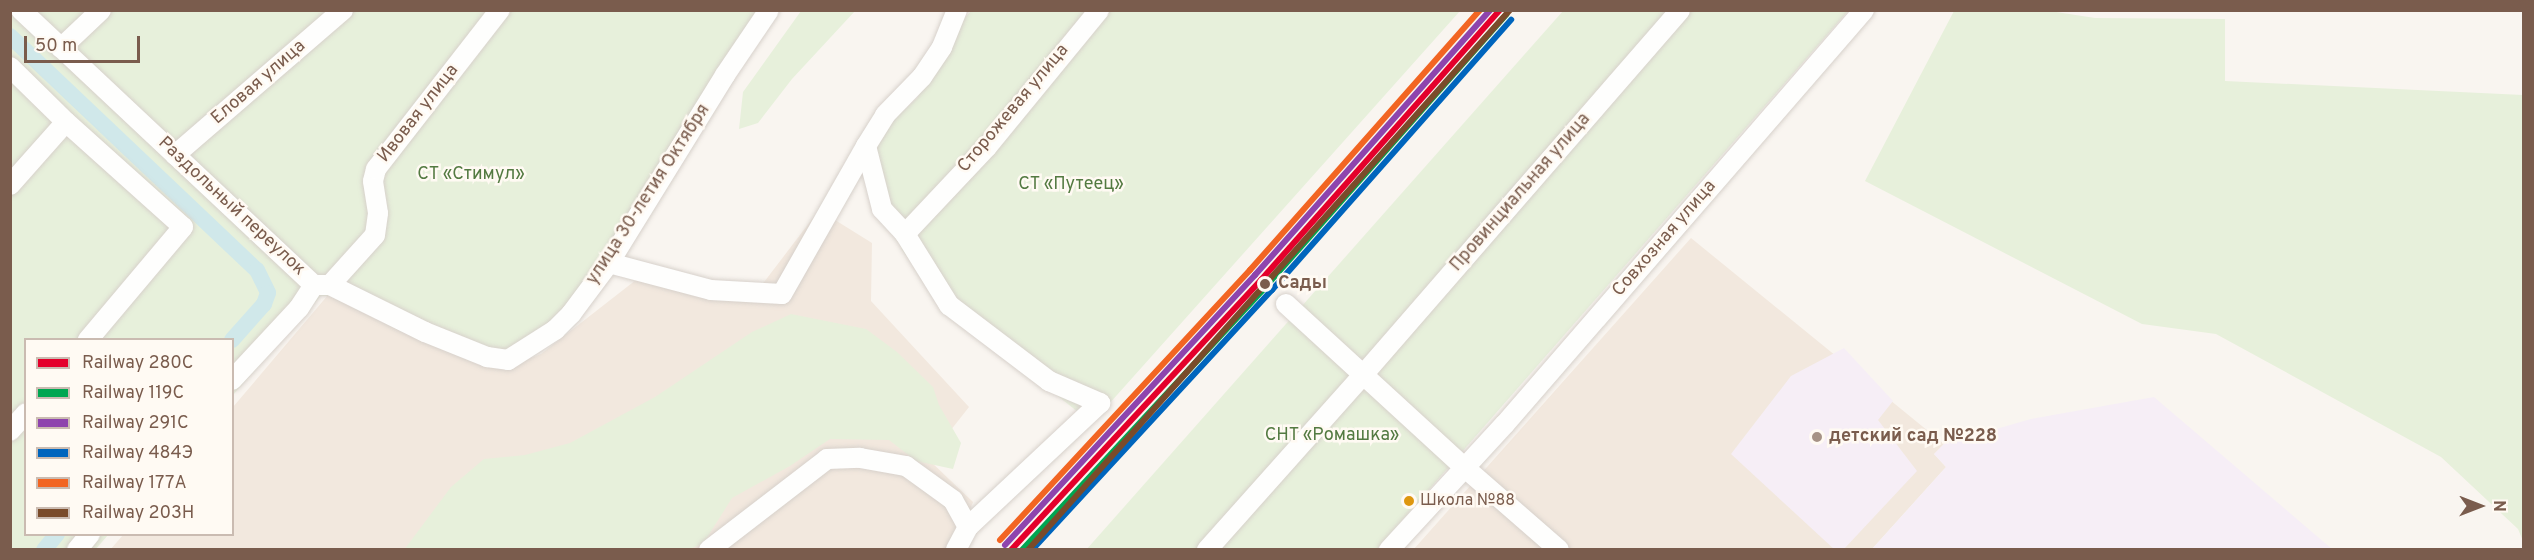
<!DOCTYPE html>
<meta charset="utf-8">
<style>
body{margin:0}
#map{position:relative;width:2534px;height:560px;overflow:hidden;background:#f9f5f0;font-family:Overpass,sans-serif}
div>[style]{position:absolute}
[style*='--x']{left:calc(var(--x)*1px);top:calc(var(--y)*1px);width:calc(var(--w)*1px);rotate:calc(var(--a)*1deg)}
.residential>*{inset:0;background:#f2e8de}
.education>*{inset:0;background:#f6eef6}
.green>*{inset:0;background:#e7f0db}
.canal>*{height:16px;margin:-8px;padding:0 8px;transform-origin:8px;border-radius:8px;background:#d0e8ea}
.roads{filter:drop-shadow(0 0 2px #d7d1cb) drop-shadow(0 0 2px #d7d1cb)}
.minor>*{height:20px;margin:-10px;padding:0 10px;transform-origin:10px;border-radius:10px;background:#fefefd}
.rail-1>*{height:6px;margin:-3px;padding:0 3px;transform-origin:3px;border-radius:3px;background:#e4002b}
.rail-2>*{height:6px;margin:-3px;padding:0 3px;transform-origin:3px;border-radius:3px;background:#00a651}
.rail-3>*{height:6px;margin:-3px;padding:0 3px;transform-origin:3px;border-radius:3px;background:#8e44ad}
.rail-4>*{height:6px;margin:-3px;padding:0 3px;transform-origin:3px;border-radius:3px;background:#0065bd}
.rail-5>*{height:6px;margin:-3px;padding:0 3px;transform-origin:3px;border-radius:3px;background:#f26522}
.rail-6>*{height:6px;margin:-3px;padding:0 3px;transform-origin:3px;border-radius:3px;background:#7a4b2a}
.dots>*{width:16px;height:16px;translate:-50% -50%;box-sizing:border-box;border:3px solid #fffaf3;border-radius:50%}
span{translate:-50% -50%;white-space:nowrap;text-align:center;line-height:1.15;-webkit-text-stroke:5px #fffaf3;paint-order:stroke}
.bus-label{font-size:16px;color:#7a5c4d}
.left{translate:0 -50%;text-align:left}
.street-label{font-size:18px;color:#7a5c4d}
.park-label{font-size:18px;color:#537a41}
.stop-label{font-size:18px;color:#7a5c4d;font-weight:700}
.poi-label{font-size:18px;color:#7a5c4d;font-weight:700}
.frame{position:absolute;inset:0;border:12px solid #7a5c4d;pointer-events:none}
.legend{position:absolute;left:24px;top:338px;width:210px;height:198px;box-sizing:border-box;background:#fffaf3;border:2px solid #cabbb1;margin:0;padding:8px 10px;list-style:none;font-size:18px;color:#7a5c4d}
.legend li{display:flex;align-items:center;gap:12px;height:30px}
.legend b{width:30px;border:2px solid #cabbb1}
.north{position:absolute;left:2450px;top:476px;width:60px;height:60px;-webkit-text-stroke:4px #fffaf3;paint-order:stroke;rotate:90deg;font-size:16px;font-weight:700;line-height:24px;text-align:center;color:#7a5c4d}
.north::after{content:'';display:block;margin:auto;width:21px;height:27px;background:#7a5c4d;clip-path:polygon(50% 0,100% 100%,50% 72%,0 100%)}
.scale{position:absolute;left:24px;top:36px;width:116px;height:27px;box-sizing:border-box;border:3px solid #7a5c4d;border-top:0;padding-left:8px;font-size:18px;line-height:21px;white-space:nowrap;color:#7a5c4d;-webkit-text-stroke:4px #fffaf3;paint-order:stroke}
</style>
<div id="map">
<div class="residential">
<i style="clip-path:polygon(819px 210px,872px 243px,871px 301px,969px 407px,928px 459px,973px 502px,954px 549px,110px 550px,123px 535px,232px 534px,233px 407px,328px 295px,489px 363px,508px 367px,541px 354px,650px 269px,758px 290px)"></i>
<i style="clip-path:polygon(1691px 238px,1944px 444px,1934px 454px,1946px 467px,1872px 549px,1413px 550px)"></i>
</div>
<div class="education">
<i style="clip-path:polygon(1844px 348px,1893px 401px,1878px 420px,1917px 471px,1844px 549px,1835px 550px,1731px 454px,1791px 376px)"></i>
<i style="clip-path:polygon(2154px 397px,2332px 549px,1872px 549px,1946px 467px,1934px 454px,1944px 444px,2031px 419px)"></i>
</div>
<div class="green">
<i style="clip-path:polygon(10px 11px,773px 11px,661px 188px,535px 345px,501px 359px,341px 296px,321px 296px,233px 395px,232px 340px,26px 340px,26px 534px,108px 535px,95px 550px,11px 549px)"></i>
<i style="clip-path:polygon(801px 11px,855px 11px,792px 79px,758px 123px,739px 129px,743px 92px)"></i>
<i style="clip-path:polygon(971px 11px,1460px 11px,1092px 423px,946px 308px,902px 250px,882px 190px,874px 138px,917px 98px,961px 22px)"></i>
<i style="clip-path:polygon(1563px 11px,1848px 11px,1377px 549px,1086px 550px)"></i>
<i style="clip-path:polygon(2050px 11px,2095px 18px,2225px 19px,2225px 81px,2523px 95px,2523px 541px,2518px 529px,2441px 457px,2216px 334px,2142px 324px,1865px 181px,1954px 11px)"></i>
<i style="clip-path:polygon(791px 314px,866px 329px,897px 352px,933px 387px,939px 405px,961px 443px,953px 469px,916px 461px,889px 440px,830px 439px,790px 466px,732px 498px,703px 544px,689px 549px,522px 550px,506px 547px,502px 550px,404px 550px,451px 487px,484px 459px,525px 455px,570px 443px,655px 397px,752px 332px)"></i>
</div>
<div class="canal">
<i style="--x:10;--y:36;--w:340;--a:43.5"></i>
<i style="--x:257;--y:270;--w:25;--a:64"></i>
<i style="--x:268;--y:293;--w:12;--a:110"></i>
<i style="--x:264;--y:304;--w:48;--a:131.6"></i>
<i style="--x:44;--y:550;--w:21;--a:-51"></i>
</div>
<div class="roads">
<div class="minor">
<i style="--x:21;--y:10;--w:402;--a:43.2"></i>
<i style="--x:314;--y:285;--w:16;--a:0"></i>
<i style="--x:330;--y:285;--w:106;--a:26.3"></i>
<i style="--x:425;--y:332;--w:67;--a:22"></i>
<i style="--x:487;--y:357;--w:21;--a:8"></i>
<i style="--x:508;--y:360;--w:56;--a:-32.6"></i>
<i style="--x:555;--y:330;--w:23;--a:-45"></i>
<i style="--x:571;--y:314;--w:64;--a:-53.3"></i>
<i style="--x:609;--y:263;--w:221;--a:-58.3"></i>
<i style="--x:725;--y:75;--w:78;--a:-55.9"></i>
<i style="--x:61;--y:48;--w:55;--a:-43.5"></i>
<i style="--x:10;--y:67;--w:78;--a:44.5"></i>
<i style="--x:66;--y:122;--w:157;--a:41.9"></i>
<i style="--x:183;--y:227;--w:148;--a:130.1"></i>
<i style="--x:866;--y:146;--w:65;--a:75.7"></i>
<i style="--x:882;--y:209;--w:34;--a:47"></i>
<i style="--x:905;--y:234;--w:84;--a:58.2"></i>
<i style="--x:949;--y:305;--w:126;--a:37.2"></i>
<i style="--x:1049;--y:381;--w:56;--a:23.3"></i>
<i style="--x:1100;--y:403;--w:181;--a:136.8"></i>
<i style="--x:968;--y:527;--w:26;--a:118"></i>
<i style="--x:175;--y:155;--w:222;--a:-40.8"></i>
<i style="--x:10;--y:185;--w:84;--a:-48.4"></i>
<i style="--x:905;--y:234;--w:120;--a:-46.7"></i>
<i style="--x:987;--y:147;--w:177;--a:-50.7"></i>
<i style="--x:609;--y:263;--w:106;--a:14.8"></i>
<i style="--x:711;--y:290;--w:71;--a:3.2"></i>
<i style="--x:782;--y:294;--w:170;--a:-60.4"></i>
<i style="--x:866;--y:146;--w:36;--a:-58"></i>
<i style="--x:885;--y:115;--w:53;--a:-45.8"></i>
<i style="--x:922;--y:77;--w:36;--a:-56"></i>
<i style="--x:942;--y:47;--w:40;--a:-68"></i>
<i style="--x:330;--y:285;--w:67;--a:-48"></i>
<i style="--x:375;--y:235;--w:22;--a:-82"></i>
<i style="--x:378;--y:213;--w:32;--a:-99"></i>
<i style="--x:373;--y:181;--w:12;--a:-76"></i>
<i style="--x:376;--y:169;--w:202;--a:-52.1"></i>
<i style="--x:1286;--y:304;--w:241;--a:42.5"></i>
<i style="--x:1464;--y:467;--w:126;--a:41.1"></i>
<i style="--x:232;--y:380;--w:98;--a:-47.1"></i>
<i style="--x:299;--y:308;--w:27;--a:-57"></i>
<i style="--x:10;--y:431;--w:24;--a:-48"></i>
<i style="--x:77;--y:550;--w:21;--a:-51"></i>
<i style="--x:709;--y:550;--w:149;--a:-37.6"></i>
<i style="--x:827;--y:459;--w:33;--a:-2"></i>
<i style="--x:860;--y:458;--w:47;--a:9.9"></i>
<i style="--x:906;--y:466;--w:58;--a:35.9"></i>
<i style="--x:953;--y:500;--w:31;--a:61"></i>
<i style="--x:1207;--y:550;--w:234;--a:-48.3"></i>
<i style="--x:1363;--y:375;--w:483;--a:-49"></i>
<i style="--x:1389;--y:550;--w:171;--a:-47.4"></i>
<i style="--x:1505;--y:424;--w:548;--a:-49.07"></i>
</div>
</div>
<div class="rail-1">
<i style="--x:1011;--y:550;--w:368;--a:-47.2"></i>
<i style="--x:1261;--y:280;--w:361;--a:-48.5"></i>
</div>
<div class="rail-2">
<i style="--x:1022;--y:550;--w:361;--a:-47.2"></i>
<i style="--x:1267;--y:285;--w:361;--a:-48.5"></i>
</div>
<div class="rail-3">
<i style="--x:1005;--y:545;--w:368;--a:-47.2"></i>
<i style="--x:1255;--y:275;--w:354;--a:-48.4"></i>
</div>
<div class="rail-4">
<i style="--x:1032;--y:550;--w:354;--a:-47.3"></i>
<i style="--x:1272;--y:290;--w:361;--a:-48.5"></i>
</div>
<div class="rail-5">
<i style="--x:1000;--y:540;--w:368;--a:-47.2"></i>
<i style="--x:1250;--y:270;--w:347;--a:-48.5"></i>
</div>
<div class="rail-6">
<i style="--x:1028;--y:550;--w:724;--a:-48.25"></i>
</div>
<div class="dots">
<i style="left:1265px;top:284px;background:#7a5c4d"></i>
<i style="left:1817px;top:437px;background:#a69286"></i>
<i style="left:1409px;top:501px;background:#de970f"></i>
</div>
<div class="bus-label">
<span class="left" style="left:1420px;top:501px">Школа №88</span>
</div>
<div class="street-label">
<span style="left:259px;top:83px;rotate:-41deg">Еловая улица</span>
<span style="left:1014px;top:109px;rotate:-50deg">Сторожевая улица</span>
<span style="left:419px;top:114px;rotate:-52deg">Ивовая улица</span>
<span style="left:1521px;top:193px;rotate:-49deg">Провинциальная улица</span>
<span style="left:649px;top:195px;rotate:-57deg">улица 30-летия Октября</span>
<span style="left:231px;top:207px;rotate:43deg">Раздольный переулок</span>
<span style="left:1665px;top:239px;rotate:-49deg">Совхозная улица</span>
</div>
<div class="park-label">
<span style="left:471px;top:175px">СТ «Стимул»</span>
<span style="left:1071px;top:185px">СТ «Путеец»</span>
<span style="left:1332px;top:436px">СНТ «Ромашка»</span>
</div>
<div class="stop-label">
<span class="left" style="left:1278px;top:284px">Сады</span>
</div>
<div class="poi-label">
<span class="left" style="left:1829px;top:437px">детский сад №228</span>
</div>
<div class="frame"></div>
<ul class="legend">
<li><b style="height:8px;background:#e4002b"></b>Railway 280С</li>
<li><b style="height:8px;background:#00a651"></b>Railway 119С</li>
<li><b style="height:8px;background:#8e44ad"></b>Railway 291С</li>
<li><b style="height:8px;background:#0065bd"></b>Railway 484Э</li>
<li><b style="height:8px;background:#f26522"></b>Railway 177А</li>
<li><b style="height:8px;background:#7a4b2a"></b>Railway 203Н</li>
</ul>
<div class="north">N</div>
<div class="scale">50 m</div>
</div>
